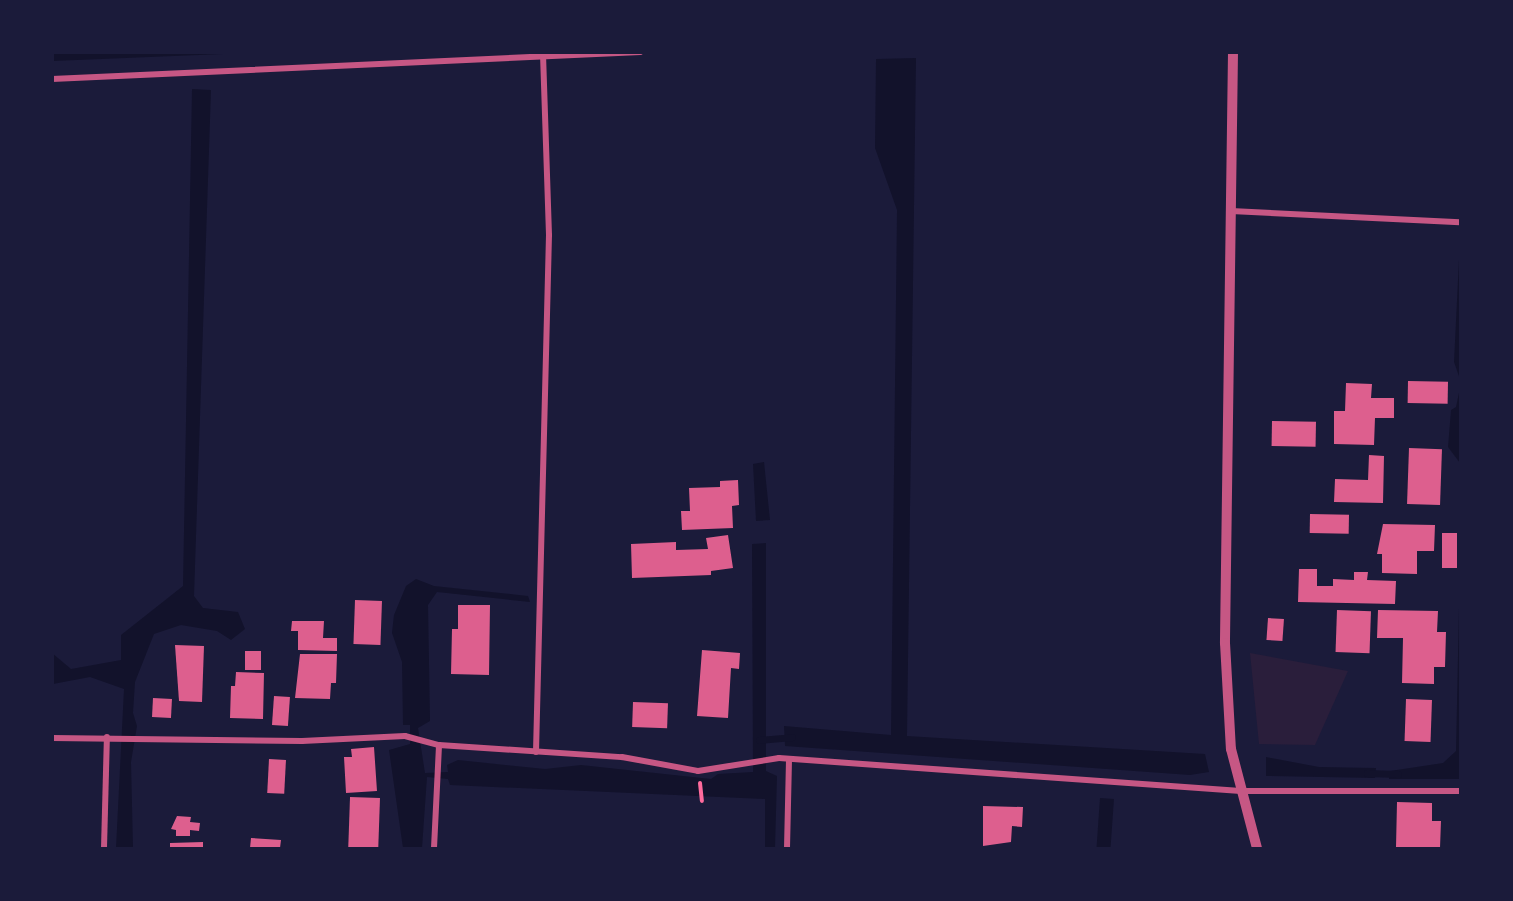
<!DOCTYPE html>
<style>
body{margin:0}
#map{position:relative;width:1513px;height:901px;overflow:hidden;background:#1b1b3a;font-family:"Golos Text",sans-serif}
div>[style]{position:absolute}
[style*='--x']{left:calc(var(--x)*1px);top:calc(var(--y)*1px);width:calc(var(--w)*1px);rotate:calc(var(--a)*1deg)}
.green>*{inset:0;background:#2a1e3b}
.water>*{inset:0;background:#12122b;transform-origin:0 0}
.stream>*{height:7px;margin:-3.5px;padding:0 3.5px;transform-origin:3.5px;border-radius:3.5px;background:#12122b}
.building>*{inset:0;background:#dd5f8e;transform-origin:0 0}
.path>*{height:4px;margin:-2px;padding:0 2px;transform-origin:2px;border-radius:2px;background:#ff6b9d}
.minor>*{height:6px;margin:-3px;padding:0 3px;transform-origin:3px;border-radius:3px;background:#c65784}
.tertiary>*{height:10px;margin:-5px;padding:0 5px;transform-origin:5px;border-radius:5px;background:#c65784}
span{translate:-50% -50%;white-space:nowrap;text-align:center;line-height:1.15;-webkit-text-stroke:4.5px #1b1b3a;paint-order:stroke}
.frame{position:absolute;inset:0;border:54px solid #1b1b3a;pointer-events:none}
</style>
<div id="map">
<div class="green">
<i style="clip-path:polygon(1250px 653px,1348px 671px,1315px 745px,1259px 744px)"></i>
</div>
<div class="water">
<i style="clip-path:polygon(53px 52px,247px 52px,247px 53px,53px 61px)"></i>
<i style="clip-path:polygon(916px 58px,907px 736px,1205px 754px,1209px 772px,1190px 775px,785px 746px,784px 726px,891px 735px,897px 210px,875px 148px,876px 59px)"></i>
<i style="clip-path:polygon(192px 89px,211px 90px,194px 596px,203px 608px,238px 612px,245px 629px,231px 640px,217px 631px,181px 625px,154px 634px,135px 682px,133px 713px,137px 726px,131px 762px,133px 848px,116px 848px,124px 689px,90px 677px,53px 684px,52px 653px,71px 669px,121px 660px,121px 635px,183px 586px)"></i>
<i style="clip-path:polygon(1460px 239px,1460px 379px,1454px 362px)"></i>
<i style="clip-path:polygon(1460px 388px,1460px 463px,1448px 447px,1451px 410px,1456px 407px)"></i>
<i style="clip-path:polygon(764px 462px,770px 520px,756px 521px,753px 464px)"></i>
<i style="clip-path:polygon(766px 543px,766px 771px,777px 776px,775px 848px,765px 848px,765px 799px,450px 785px,448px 779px,427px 777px,422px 848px,403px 848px,389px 750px,410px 744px,410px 725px,403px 725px,402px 662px,392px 633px,394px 615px,406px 586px,416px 579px,434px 586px,528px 596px,530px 602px,437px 592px,428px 605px,430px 721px,418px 728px,425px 773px,448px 772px,447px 765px,458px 760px,545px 769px,581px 765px,711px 779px,718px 774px,753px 772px,752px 544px)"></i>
<i style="clip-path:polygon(1460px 559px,1460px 779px,1389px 779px,1390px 771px,1443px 763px,1456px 751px)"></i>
<i style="clip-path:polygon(1266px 757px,1319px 767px,1376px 768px,1375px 778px,1266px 776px)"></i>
<i style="left:1100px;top:798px;width:14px;height:50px;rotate:4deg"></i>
</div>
<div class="stream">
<i style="--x:759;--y:740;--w:33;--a:-5"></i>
<i style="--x:1367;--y:773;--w:31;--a:2"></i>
</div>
<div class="building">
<i style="left:1408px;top:381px;width:40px;height:22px;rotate:1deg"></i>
<i style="clip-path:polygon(1346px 383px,1372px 384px,1371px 398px,1394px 398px,1394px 418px,1375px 418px,1374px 445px,1334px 444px,1334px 411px,1345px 411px)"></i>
<i style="left:1272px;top:421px;width:44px;height:25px;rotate:1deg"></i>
<i style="left:1409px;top:448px;width:33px;height:56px;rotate:2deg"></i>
<i style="clip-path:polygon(1369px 455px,1384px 456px,1383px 503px,1334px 502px,1335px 479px,1368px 480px)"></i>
<i style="clip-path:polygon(738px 480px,739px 505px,732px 506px,733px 528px,682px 530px,681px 511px,690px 511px,689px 488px,720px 487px,720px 481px)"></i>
<i style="left:1310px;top:514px;width:39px;height:19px;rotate:1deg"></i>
<i style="clip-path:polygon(1383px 524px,1435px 525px,1434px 551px,1417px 551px,1417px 574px,1382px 573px,1382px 554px,1377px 554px)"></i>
<i style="left:1442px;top:533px;width:15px;height:35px"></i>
<i style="clip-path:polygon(728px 535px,733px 568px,711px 571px,711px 575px,632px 578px,631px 544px,676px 542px,676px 550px,708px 549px,706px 538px)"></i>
<i style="clip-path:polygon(1299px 569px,1317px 569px,1317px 586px,1333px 586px,1333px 579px,1354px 580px,1354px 572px,1368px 572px,1367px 580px,1396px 581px,1395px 604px,1298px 602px)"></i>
<i style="left:355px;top:600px;width:27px;height:44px;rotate:2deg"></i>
<i style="clip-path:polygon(458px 605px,490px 605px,489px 675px,451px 674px,452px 629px,458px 629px)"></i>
<i style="left:1337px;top:610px;width:34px;height:42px;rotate:2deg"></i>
<i style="clip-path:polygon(1378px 610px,1438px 611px,1437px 632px,1446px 632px,1445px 667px,1434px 667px,1434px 684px,1402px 683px,1403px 638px,1377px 638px)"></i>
<i style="left:1268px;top:618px;width:16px;height:22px;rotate:4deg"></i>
<i style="clip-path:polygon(292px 621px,324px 621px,323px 638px,337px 638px,337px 651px,298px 650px,298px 631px,291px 631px)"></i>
<i style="clip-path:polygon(175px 645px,204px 646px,202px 702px,179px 701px)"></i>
<i style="clip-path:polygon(702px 650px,740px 653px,739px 669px,731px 668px,728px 718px,697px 716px)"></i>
<i style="left:245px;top:651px;width:16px;height:19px"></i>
<i style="clip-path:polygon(300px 654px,337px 654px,336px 683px,331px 683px,330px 699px,295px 698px)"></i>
<i style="clip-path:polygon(236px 672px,264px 673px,263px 719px,230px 718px,231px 686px,235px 686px)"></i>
<i style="left:274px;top:696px;width:16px;height:29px;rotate:4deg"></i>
<i style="left:153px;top:698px;width:19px;height:19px;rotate:3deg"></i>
<i style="left:1406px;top:699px;width:26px;height:42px;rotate:2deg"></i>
<i style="left:633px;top:702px;width:35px;height:25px;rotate:2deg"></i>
<i style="clip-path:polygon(374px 747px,377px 791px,346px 793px,344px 757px,352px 757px,351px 749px)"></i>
<i style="left:269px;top:759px;width:17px;height:34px;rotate:3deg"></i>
<i style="left:380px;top:798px;width:50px;height:30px;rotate:92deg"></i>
<i style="clip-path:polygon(1397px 802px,1432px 803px,1432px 821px,1441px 821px,1440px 848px,1396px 847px)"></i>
<i style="clip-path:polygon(983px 806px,1023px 807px,1022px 827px,1012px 826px,1011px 842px,983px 846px)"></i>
<i style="clip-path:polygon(177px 816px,191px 817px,190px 822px,200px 823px,199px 831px,190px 830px,190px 836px,176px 836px,176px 830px,171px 829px)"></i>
<i style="clip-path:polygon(251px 838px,281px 840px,280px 848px,250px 848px)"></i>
<i style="clip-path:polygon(203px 842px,203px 848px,170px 848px,170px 843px)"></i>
</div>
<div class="path">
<i style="--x:700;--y:783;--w:18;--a:84"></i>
</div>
<div class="minor">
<i style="--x:52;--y:79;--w:589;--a:-2.63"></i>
<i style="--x:1231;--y:211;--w:229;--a:2.8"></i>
<i style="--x:52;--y:738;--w:250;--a:0.7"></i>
<i style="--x:302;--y:741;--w:103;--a:-2.8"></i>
<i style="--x:405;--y:736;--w:35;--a:15"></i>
<i style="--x:439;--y:745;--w:183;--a:3.8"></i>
<i style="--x:622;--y:757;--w:77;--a:10.4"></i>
<i style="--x:698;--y:771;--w:82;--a:-9.1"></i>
<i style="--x:779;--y:758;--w:463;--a:4.1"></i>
<i style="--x:1241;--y:791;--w:219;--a:0"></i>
<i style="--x:536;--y:752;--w:517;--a:-88.56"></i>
<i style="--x:549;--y:235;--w:183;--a:-91.9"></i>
<i style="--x:104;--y:848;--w:111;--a:-88.5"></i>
<i style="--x:434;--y:848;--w:103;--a:-87.2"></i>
<i style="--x:787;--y:848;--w:89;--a:-88.7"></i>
</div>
<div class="tertiary">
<i style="--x:1233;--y:52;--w:591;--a:90.78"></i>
<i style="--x:1225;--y:643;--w:106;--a:86.8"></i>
<i style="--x:1231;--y:749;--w:102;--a:75.3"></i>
</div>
<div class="frame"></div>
</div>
